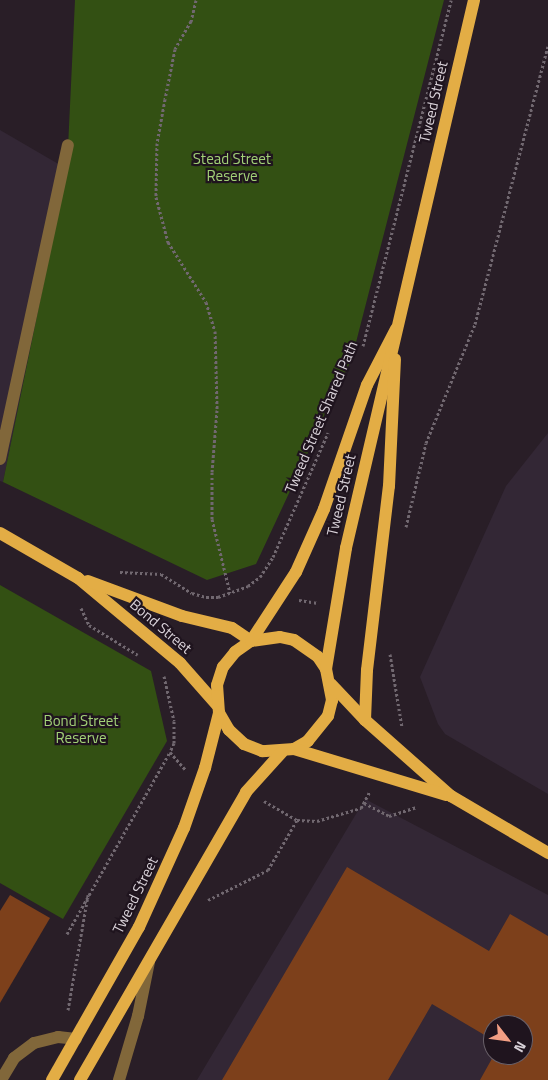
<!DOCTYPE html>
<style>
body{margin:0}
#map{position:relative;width:548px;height:1080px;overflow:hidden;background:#291e27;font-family:"Titillium Web",sans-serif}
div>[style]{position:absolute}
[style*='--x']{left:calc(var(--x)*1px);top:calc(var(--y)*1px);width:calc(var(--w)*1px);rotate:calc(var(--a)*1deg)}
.industrial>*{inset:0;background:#332735}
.green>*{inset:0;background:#335013}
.building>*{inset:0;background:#7d401b}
.path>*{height:3px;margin-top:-1.5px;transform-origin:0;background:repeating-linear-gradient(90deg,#716870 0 2.5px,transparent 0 5px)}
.minor>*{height:12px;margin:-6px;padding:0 6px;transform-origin:6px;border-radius:6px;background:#81673a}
.major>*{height:12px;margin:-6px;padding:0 6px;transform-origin:6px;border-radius:6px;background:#e3ad45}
span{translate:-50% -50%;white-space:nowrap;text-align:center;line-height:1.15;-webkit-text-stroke:4.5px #1f141e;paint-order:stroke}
.street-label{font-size:15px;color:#d9d2d9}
.park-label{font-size:15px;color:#a2d177}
.north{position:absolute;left:483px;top:1015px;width:50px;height:50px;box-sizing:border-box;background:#1f141e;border:1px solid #696069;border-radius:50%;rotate:120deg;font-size:14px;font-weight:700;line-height:20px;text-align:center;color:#d9d2d9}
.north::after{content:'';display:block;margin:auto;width:18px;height:22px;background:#f39f84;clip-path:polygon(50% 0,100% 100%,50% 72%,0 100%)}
</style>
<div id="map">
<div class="industrial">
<i style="clip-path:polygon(0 130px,67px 169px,3px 482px,0 481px)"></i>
<i style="clip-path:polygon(548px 433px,548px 794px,445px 734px,438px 724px,420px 677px,506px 486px)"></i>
<i style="clip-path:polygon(evenodd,365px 799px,548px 895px,548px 1080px,197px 1080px,365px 799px,493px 1025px,523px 1025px,523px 1055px,493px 1055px,493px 1025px)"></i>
</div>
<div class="green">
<i style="clip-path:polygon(75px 0,444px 0,352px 358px,256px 564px,207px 580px,3px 482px,67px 169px)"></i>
<i style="clip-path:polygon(0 585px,151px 671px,167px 741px,63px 919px,0 883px)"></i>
</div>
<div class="building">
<i style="clip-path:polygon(347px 867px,489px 951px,510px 914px,548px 936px,548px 1080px,480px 1080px,494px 1055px,523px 1055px,523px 1025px,493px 1025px,493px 1040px,432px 1004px,388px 1080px,222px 1080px)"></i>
<i style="clip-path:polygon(10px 895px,50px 918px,0 1003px,0 911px)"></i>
</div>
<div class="path">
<i style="--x:196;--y:0;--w:22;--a:103"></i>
<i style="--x:191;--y:21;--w:32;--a:120"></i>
<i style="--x:175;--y:49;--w:51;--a:101.3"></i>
<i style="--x:165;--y:99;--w:45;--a:100.3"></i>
<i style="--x:157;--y:143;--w:54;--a:91.1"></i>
<i style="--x:156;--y:197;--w:47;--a:75.1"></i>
<i style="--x:168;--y:242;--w:71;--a:57.7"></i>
<i style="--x:206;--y:302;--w:30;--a:73"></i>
<i style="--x:215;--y:331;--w:79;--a:88.5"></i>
<i style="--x:217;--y:410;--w:62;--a:94.6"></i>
<i style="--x:212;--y:472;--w:47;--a:90"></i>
<i style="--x:212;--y:519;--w:76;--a:76.3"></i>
<i style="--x:363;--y:346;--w:357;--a:-75.7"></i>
<i style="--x:406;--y:527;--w:86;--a:-76.6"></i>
<i style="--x:426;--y:443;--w:129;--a:-67.6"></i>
<i style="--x:475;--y:324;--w:287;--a:-75.3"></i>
<i style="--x:120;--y:572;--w:41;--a:2.8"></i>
<i style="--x:161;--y:574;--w:36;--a:32"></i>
<i style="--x:192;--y:593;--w:15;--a:16"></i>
<i style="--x:206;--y:597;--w:12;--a:0"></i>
<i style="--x:218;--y:597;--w:32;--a:-20"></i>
<i style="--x:248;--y:586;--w:15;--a:-37"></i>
<i style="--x:260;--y:577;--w:24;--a:-57"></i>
<i style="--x:273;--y:557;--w:136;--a:-66.1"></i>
<i style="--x:299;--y:600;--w:19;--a:9"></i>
<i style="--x:81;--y:608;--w:19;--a:65"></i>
<i style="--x:89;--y:625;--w:57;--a:31.5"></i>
<i style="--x:390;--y:654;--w:74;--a:80.7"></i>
<i style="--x:164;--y:676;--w:46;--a:77.5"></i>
<i style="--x:174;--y:721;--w:22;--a:90"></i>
<i style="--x:174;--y:743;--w:10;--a:114"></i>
<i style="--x:170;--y:752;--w:23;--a:49"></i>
<i style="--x:264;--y:801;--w:38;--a:30"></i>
<i style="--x:297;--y:820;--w:20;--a:3"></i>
<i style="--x:317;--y:821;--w:46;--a:-16.5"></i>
<i style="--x:361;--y:808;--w:19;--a:-62"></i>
<i style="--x:364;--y:803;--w:28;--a:27"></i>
<i style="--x:389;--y:816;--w:29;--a:-18"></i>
<i style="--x:208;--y:900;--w:67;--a:-26.6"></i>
<i style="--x:268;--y:870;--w:58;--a:-59.9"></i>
<i style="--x:67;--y:934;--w:209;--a:-60.5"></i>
<i style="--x:68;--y:1010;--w:117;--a:-80.1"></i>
</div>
<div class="minor">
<i style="--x:0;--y:459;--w:321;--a:-77.8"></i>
<i style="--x:1;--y:1080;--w:26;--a:-59"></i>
<i style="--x:14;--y:1058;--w:25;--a:-37"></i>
<i style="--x:34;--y:1043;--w:25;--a:-14"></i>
<i style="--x:58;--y:1037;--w:18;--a:6"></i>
<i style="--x:119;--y:1080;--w:67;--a:-73.5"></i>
<i style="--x:138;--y:1016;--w:55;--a:-78.5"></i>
</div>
<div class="major">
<i style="--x:0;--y:533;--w:90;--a:30"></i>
<i style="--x:78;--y:578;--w:133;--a:39.8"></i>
<i style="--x:180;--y:663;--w:56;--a:48.6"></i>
<i style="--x:88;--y:581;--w:100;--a:20.4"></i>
<i style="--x:182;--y:616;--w:51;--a:13.5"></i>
<i style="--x:232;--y:628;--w:23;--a:34"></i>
<i style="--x:251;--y:641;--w:29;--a:-8"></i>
<i style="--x:280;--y:637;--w:14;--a:12"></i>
<i style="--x:294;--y:640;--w:29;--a:35"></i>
<i style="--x:318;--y:657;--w:14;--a:56"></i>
<i style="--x:326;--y:669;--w:32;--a:79"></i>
<i style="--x:332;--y:700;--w:16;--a:104"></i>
<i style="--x:328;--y:716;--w:32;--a:129"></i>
<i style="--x:308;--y:741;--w:16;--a:150"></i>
<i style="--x:294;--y:749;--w:32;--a:176"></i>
<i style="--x:262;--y:751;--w:19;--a:-159"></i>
<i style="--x:244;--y:744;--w:21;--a:-137"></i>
<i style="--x:229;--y:730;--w:20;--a:-120"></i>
<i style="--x:219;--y:713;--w:28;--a:-94"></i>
<i style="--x:217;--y:685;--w:19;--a:-72"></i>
<i style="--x:223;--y:667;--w:19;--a:-51"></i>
<i style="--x:235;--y:652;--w:19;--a:-35"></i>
<i style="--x:251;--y:641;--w:82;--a:-56.9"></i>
<i style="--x:296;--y:572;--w:69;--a:-66"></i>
<i style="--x:324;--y:509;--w:131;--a:-70.9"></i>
<i style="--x:367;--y:385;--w:63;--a:-62.6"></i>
<i style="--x:326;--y:669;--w:123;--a:-80.6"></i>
<i style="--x:346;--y:548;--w:563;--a:-76.85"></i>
<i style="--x:331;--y:684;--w:50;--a:46.6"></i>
<i style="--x:365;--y:720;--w:115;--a:41.5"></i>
<i style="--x:451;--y:796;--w:113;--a:30.4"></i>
<i style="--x:365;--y:720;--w:50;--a:-87.7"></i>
<i style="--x:367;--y:670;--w:185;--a:-83.2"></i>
<i style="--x:389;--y:486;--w:127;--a:-87.3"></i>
<i style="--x:294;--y:749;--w:159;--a:16.8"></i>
<i style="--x:52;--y:1080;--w:176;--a:-60.4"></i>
<i style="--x:139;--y:927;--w:109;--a:-65.6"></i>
<i style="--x:184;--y:828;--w:64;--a:-70.7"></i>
<i style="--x:205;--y:768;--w:57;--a:-75.7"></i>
<i style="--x:80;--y:1080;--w:332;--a:-60"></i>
<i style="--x:246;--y:792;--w:54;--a:-48"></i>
</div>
<div class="street-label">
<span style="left:433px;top:102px;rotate:-77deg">Tweed Street</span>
<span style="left:321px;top:417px;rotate:-67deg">Tweed Street Shared Path</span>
<span style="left:341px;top:495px;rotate:-77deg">Tweed Street</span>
<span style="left:161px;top:626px;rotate:40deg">Bond Street</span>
<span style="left:135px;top:895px;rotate:-64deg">Tweed Street</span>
</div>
<div class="park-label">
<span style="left:232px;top:167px">Stead Street<br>Reserve</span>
<span style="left:81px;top:729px">Bond Street<br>Reserve</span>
</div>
<div class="north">N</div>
</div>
